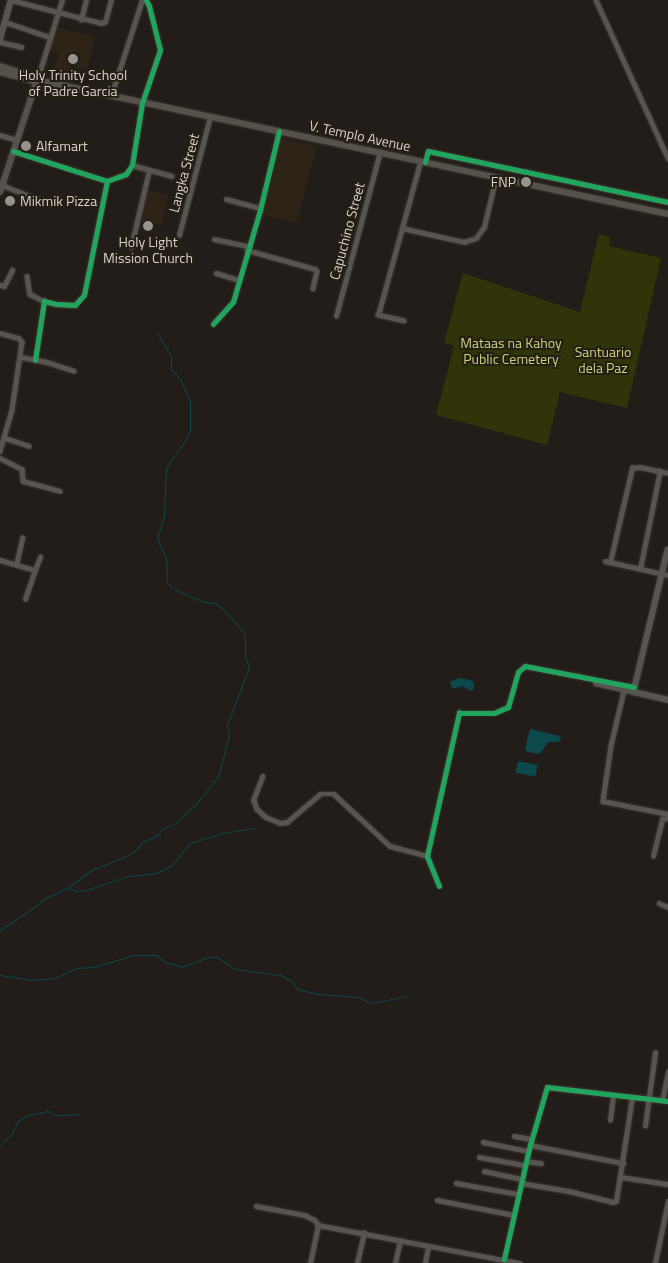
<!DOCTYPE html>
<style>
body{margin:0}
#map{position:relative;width:668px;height:1263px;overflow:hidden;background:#221d18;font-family:"Titillium Web",sans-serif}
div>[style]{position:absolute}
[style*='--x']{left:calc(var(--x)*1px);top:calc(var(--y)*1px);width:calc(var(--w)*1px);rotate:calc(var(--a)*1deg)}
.education>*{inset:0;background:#2d2316;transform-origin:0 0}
.green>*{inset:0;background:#313308}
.water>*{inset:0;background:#0b494d;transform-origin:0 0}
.stream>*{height:1px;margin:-0.5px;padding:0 0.5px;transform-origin:0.5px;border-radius:0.5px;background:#0b494d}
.roads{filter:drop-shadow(0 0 1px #3c3735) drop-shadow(0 0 1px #3c3735)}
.minor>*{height:4.5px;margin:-2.25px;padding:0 2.25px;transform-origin:2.25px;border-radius:2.25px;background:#585450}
.tertiary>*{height:5.5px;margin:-2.75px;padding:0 2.75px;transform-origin:2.75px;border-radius:2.75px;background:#585450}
.secondary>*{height:6px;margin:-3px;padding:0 3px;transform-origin:3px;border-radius:3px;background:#57514b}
.cycleway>*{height:5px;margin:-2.5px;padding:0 2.5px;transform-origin:2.5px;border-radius:2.5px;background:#20a55d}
.dots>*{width:14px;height:14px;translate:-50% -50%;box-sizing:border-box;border:2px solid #251e15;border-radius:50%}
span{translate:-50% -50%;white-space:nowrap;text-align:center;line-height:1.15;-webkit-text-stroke:4px #251e15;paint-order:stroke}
.poi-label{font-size:14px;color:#d6d1cb}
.left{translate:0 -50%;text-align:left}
.right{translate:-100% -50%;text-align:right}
.street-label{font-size:14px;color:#d6d1cb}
.park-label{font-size:14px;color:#c9d17d}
</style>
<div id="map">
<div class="education">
<i style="clip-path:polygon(55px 27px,95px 37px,87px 70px,71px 65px,67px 80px,52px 76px,59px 53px,48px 51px)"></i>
<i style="left:279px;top:137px;width:39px;height:79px;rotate:15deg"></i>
<i style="left:147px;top:190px;width:22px;height:31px;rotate:13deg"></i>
</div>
<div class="green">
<i style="clip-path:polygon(599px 234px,610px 237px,609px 246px,661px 258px,627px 408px,560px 392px,547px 445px,436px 415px,454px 346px,444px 343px,463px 273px,580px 312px)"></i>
</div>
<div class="water">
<i style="clip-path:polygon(459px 678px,471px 680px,474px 683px,474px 689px,471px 691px,462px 686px,452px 689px,450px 682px)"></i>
<i style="clip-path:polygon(530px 729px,560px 736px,561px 739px,558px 742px,548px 742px,540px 754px,527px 752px,525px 748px)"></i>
<i style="left:518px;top:761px;width:20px;height:12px;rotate:11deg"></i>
</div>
<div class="stream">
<i style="--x:67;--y:888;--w:31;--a:-36"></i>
<i style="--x:92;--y:870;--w:44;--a:-22.5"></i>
<i style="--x:133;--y:853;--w:14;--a:-51"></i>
<i style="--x:142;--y:842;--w:16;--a:-22"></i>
<i style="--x:157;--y:836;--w:9;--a:-54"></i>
<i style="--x:162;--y:829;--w:14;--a:-25"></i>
<i style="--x:175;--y:823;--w:28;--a:-42"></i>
<i style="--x:196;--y:804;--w:35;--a:-51"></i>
<i style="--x:218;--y:777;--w:43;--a:-75.3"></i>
<i style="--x:229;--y:735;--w:10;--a:-101"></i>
<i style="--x:227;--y:725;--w:62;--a:-69.2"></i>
<i style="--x:249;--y:667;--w:13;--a:-108"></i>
<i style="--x:245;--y:655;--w:21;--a:-90"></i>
<i style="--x:245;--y:634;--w:35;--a:-131"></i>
<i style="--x:222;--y:608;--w:9;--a:-144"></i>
<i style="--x:215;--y:603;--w:11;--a:-175"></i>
<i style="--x:204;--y:602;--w:26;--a:-157"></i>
<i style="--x:180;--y:592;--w:10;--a:-151"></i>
<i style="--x:171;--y:587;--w:6;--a:-129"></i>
<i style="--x:167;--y:582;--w:24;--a:-92"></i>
<i style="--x:166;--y:558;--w:21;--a:-115"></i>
<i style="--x:157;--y:539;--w:24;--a:-73"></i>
<i style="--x:164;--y:516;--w:48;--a:-87.6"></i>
<i style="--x:166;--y:468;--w:37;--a:-55"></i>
<i style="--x:187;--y:438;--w:9;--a:-69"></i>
<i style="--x:190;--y:430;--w:29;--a:-90"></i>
<i style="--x:190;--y:401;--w:24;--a:-114"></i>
<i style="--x:180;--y:379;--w:13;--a:-132"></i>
<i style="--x:171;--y:369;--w:13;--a:-90"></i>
<i style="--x:171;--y:356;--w:27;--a:-121"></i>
<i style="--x:0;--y:930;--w:35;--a:-33"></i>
<i style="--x:29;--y:911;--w:19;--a:-39"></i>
<i style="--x:44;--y:899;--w:25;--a:-26"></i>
<i style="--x:67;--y:888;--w:10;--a:17"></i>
<i style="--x:77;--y:891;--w:9;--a:-6"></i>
<i style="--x:86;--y:890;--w:44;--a:-18.4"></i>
<i style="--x:128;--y:876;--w:29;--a:-6"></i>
<i style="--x:157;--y:873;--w:17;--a:-28"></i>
<i style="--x:172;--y:865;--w:28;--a:-51"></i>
<i style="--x:190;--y:843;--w:34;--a:-17"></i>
<i style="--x:223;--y:833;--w:33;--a:-9"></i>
<i style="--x:0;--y:975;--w:31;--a:9"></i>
<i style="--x:31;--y:980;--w:24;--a:-5"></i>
<i style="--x:55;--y:978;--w:23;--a:-25"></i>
<i style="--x:76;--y:968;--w:17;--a:-3"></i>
<i style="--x:93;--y:967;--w:43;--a:-16.3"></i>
<i style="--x:134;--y:955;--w:22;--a:0"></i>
<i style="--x:156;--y:955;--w:11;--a:38"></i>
<i style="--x:165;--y:962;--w:18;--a:16"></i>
<i style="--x:182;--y:967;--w:28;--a:-21"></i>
<i style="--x:208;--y:957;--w:9;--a:0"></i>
<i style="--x:217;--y:957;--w:22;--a:34"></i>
<i style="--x:235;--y:969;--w:46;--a:7.4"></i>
<i style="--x:281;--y:975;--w:14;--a:30"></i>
<i style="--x:293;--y:982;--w:8;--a:60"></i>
<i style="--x:297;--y:989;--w:21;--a:14"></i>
<i style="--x:317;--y:994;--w:41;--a:4.2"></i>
<i style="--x:358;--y:997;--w:14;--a:25"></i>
<i style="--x:371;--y:1003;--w:36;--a:-11"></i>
<i style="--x:0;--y:1145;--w:17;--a:-45"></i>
<i style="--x:12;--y:1133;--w:13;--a:-63"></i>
<i style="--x:18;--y:1121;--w:9;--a:-32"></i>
<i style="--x:26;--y:1116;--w:23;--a:-13"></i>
<i style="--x:48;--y:1111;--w:7;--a:34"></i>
<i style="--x:54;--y:1115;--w:25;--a:-2"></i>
</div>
<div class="roads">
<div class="minor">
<i style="--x:11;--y:0;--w:93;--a:14.3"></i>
<i style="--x:101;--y:23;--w:4;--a:-14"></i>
<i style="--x:105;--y:22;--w:23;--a:-75"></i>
<i style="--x:596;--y:0;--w:174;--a:65.5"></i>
<i style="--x:81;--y:20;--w:21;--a:-76"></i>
<i style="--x:5;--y:22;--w:46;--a:18.8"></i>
<i style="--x:0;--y:42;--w:22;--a:13"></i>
<i style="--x:38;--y:77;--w:81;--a:-72.7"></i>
<i style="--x:111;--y:96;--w:101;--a:-72.1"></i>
<i style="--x:0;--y:135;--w:18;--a:16"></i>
<i style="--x:13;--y:151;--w:99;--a:17.7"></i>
<i style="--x:107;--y:181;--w:20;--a:-20"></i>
<i style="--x:126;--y:174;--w:11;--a:-56"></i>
<i style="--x:132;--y:165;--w:63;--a:-80.8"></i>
<i style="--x:142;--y:103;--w:56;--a:-71.2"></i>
<i style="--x:160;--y:50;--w:45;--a:-104"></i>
<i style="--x:149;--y:6;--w:7;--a:-117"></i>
<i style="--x:425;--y:162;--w:11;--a:-75"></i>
<i style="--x:428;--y:151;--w:245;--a:12"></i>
<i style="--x:132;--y:165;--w:41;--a:15.4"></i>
<i style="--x:2;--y:185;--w:46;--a:21.6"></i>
<i style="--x:226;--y:199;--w:35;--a:15"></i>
<i style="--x:402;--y:228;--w:64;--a:12.7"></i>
<i style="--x:464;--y:242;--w:13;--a:-18"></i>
<i style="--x:476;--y:238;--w:14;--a:-54"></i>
<i style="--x:484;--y:227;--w:51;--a:-76.5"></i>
<i style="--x:179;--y:235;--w:122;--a:-75.3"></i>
<i style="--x:214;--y:239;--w:35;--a:12"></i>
<i style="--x:131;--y:247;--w:79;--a:-76.8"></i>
<i style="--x:247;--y:250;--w:71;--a:15.6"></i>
<i style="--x:315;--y:269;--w:3;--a:45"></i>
<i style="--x:317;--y:271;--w:18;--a:103"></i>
<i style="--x:216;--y:273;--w:24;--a:17"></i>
<i style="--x:27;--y:276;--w:18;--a:81"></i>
<i style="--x:30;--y:294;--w:16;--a:27"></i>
<i style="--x:0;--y:285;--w:4;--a:14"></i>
<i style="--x:4;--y:286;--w:18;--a:-63"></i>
<i style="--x:336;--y:316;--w:170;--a:-75"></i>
<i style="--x:404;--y:321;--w:27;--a:-167"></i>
<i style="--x:378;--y:315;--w:159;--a:-74.6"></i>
<i style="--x:213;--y:324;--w:30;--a:-48"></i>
<i style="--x:233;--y:302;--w:96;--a:-73.6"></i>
<i style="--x:260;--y:210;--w:81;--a:-76.5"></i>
<i style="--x:0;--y:333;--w:20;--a:15"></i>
<i style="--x:19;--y:338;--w:5;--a:53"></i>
<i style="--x:22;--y:342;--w:69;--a:98.4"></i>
<i style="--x:12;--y:410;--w:43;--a:106.3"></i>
<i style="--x:21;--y:357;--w:26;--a:11"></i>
<i style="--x:47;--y:362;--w:28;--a:18"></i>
<i style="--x:35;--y:360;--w:60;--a:-81.3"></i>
<i style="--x:44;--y:301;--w:12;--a:14"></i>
<i style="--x:56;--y:304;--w:19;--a:3"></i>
<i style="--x:75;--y:305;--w:13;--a:-48"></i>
<i style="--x:84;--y:295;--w:116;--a:-78.6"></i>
<i style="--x:5;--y:438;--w:25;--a:18"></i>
<i style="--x:0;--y:458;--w:25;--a:27"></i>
<i style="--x:22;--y:469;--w:12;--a:85"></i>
<i style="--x:23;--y:481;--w:38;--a:15"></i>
<i style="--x:0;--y:560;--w:36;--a:16"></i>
<i style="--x:35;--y:570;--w:14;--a:-69"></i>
<i style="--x:605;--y:561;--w:65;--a:12.5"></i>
<i style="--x:610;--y:562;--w:97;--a:-76.8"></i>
<i style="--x:632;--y:468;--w:8;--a:-7"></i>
<i style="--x:640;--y:467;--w:29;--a:12"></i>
<i style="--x:16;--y:565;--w:28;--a:-77"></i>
<i style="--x:640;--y:569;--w:100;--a:-78.5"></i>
<i style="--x:25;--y:599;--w:31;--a:-71"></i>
<i style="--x:596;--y:680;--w:39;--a:10"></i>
<i style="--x:595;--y:683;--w:40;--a:13"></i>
<i style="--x:624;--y:691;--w:57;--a:103.3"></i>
<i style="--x:611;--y:746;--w:56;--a:98.3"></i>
<i style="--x:603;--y:801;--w:66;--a:11.3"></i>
<i style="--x:263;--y:776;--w:26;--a:111"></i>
<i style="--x:254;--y:800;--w:9;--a:72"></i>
<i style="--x:257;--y:809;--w:12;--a:42"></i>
<i style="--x:266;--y:817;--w:15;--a:23"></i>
<i style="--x:280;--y:823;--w:7;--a:-8"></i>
<i style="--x:287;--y:822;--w:43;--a:-40.3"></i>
<i style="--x:320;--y:794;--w:14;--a:0"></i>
<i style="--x:334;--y:794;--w:76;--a:42.9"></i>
<i style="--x:390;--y:846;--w:38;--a:15"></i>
<i style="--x:653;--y:856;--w:38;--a:-76"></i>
<i style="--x:662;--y:819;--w:6;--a:-9"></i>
<i style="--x:439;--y:886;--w:32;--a:-112"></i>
<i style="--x:427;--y:856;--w:147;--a:-77.4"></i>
<i style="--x:459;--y:713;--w:35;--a:0"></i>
<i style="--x:494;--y:713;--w:15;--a:-23"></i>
<i style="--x:508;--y:707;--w:36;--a:-74"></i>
<i style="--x:518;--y:672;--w:9;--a:-41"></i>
<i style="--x:525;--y:666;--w:70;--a:10.7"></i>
<i style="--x:659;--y:903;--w:10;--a:24"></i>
<i style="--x:662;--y:1101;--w:30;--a:-78"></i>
<i style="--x:610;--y:1120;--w:25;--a:-83"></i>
<i style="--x:645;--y:1126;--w:74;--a:-82.2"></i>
<i style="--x:514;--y:1136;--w:17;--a:10"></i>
<i style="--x:483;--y:1142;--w:46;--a:11.3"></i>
<i style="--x:530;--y:1145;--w:95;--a:11"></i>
<i style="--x:479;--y:1157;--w:47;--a:9.9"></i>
<i style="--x:526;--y:1161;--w:15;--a:8"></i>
<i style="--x:484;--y:1171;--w:39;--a:12"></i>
<i style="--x:621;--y:1177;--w:48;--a:8.5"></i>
<i style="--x:456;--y:1183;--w:63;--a:10.1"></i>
<i style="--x:521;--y:1183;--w:49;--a:9.5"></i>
<i style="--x:569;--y:1191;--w:45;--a:14"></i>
<i style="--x:613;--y:1202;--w:3;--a:-18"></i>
<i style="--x:616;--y:1201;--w:104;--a:-81.2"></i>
<i style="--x:437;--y:1200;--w:78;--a:11"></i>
<i style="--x:256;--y:1206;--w:50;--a:10.4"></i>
<i style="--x:305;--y:1215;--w:11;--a:27"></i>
<i style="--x:315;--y:1220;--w:6;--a:59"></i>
<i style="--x:504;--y:1259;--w:117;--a:-77.2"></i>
<i style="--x:530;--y:1145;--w:60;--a:-73.7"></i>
<i style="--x:547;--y:1087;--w:122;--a:6.6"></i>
<i style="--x:310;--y:1263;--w:39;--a:-78"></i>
<i style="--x:318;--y:1225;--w:205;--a:10.7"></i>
<i style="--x:357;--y:1263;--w:31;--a:-77"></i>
<i style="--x:395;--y:1263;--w:23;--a:-77"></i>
<i style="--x:425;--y:1263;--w:16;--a:-79"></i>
<i style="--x:655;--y:1263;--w:63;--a:-78.2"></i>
</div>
<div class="tertiary">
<i style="--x:0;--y:39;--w:41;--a:-74.2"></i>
<i style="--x:668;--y:550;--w:146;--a:103.5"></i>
<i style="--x:634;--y:692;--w:35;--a:13"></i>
</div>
<div class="secondary">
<i style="--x:0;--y:66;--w:44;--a:17.2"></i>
<i style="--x:0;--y:72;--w:38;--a:15"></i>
<i style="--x:37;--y:82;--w:10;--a:0"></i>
<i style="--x:47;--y:82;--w:635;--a:12"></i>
<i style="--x:0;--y:192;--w:121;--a:-71.7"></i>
</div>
</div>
<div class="cycleway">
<i style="--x:13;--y:151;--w:99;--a:17.7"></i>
<i style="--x:107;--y:181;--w:20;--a:-20"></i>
<i style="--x:126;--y:174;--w:11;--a:-56"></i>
<i style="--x:132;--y:165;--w:63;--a:-80.8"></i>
<i style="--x:142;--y:103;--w:56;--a:-71.2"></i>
<i style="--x:160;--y:50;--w:45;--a:-104"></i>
<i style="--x:149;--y:6;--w:7;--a:-117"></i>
<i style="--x:425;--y:162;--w:11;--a:-75"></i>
<i style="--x:428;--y:151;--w:245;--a:12"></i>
<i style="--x:213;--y:324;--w:30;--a:-48"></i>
<i style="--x:233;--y:302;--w:96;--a:-73.6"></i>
<i style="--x:260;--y:210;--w:81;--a:-76.5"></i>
<i style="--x:35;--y:360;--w:60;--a:-81.3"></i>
<i style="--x:44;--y:301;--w:12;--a:14"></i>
<i style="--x:56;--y:304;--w:19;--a:3"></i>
<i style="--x:75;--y:305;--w:13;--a:-48"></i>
<i style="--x:84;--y:295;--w:116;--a:-78.6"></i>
<i style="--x:439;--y:886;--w:32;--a:-112"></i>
<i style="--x:427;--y:856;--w:147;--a:-77.4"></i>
<i style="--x:459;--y:713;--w:35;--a:0"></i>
<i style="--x:494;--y:713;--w:15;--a:-23"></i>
<i style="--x:508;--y:707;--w:36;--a:-74"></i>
<i style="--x:518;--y:672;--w:9;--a:-41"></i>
<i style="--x:525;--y:666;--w:111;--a:10.9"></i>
<i style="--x:504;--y:1259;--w:117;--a:-77.2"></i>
<i style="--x:530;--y:1145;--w:60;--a:-73.7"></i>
<i style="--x:547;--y:1087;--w:122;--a:6.6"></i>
</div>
<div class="dots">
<i style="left:73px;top:59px;background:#97928c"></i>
<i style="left:26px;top:146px;background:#97928c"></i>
<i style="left:526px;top:182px;background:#97928c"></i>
<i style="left:10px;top:201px;background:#97928c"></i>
<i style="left:148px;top:226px;background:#97928c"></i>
</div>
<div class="poi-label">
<span style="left:73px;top:83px">Holy Trinity School<br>of Padre Garcia</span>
<span class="left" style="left:36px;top:146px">Alfamart</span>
<span class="right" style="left:516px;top:182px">FNP</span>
<span class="left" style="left:20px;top:201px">Mikmik Pizza</span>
<span style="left:148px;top:250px">Holy Light<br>Mission Church</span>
</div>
<div class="street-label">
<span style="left:360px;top:136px;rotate:12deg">V. Templo Avenue</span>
<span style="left:184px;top:173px;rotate:-75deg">Langka Street</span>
<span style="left:347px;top:231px;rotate:-75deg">Capuchino Street</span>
</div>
<div class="park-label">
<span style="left:511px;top:351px">Mataas na Kahoy<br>Public Cemetery</span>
<span style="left:603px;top:360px">Santuario<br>dela Paz</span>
</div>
</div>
